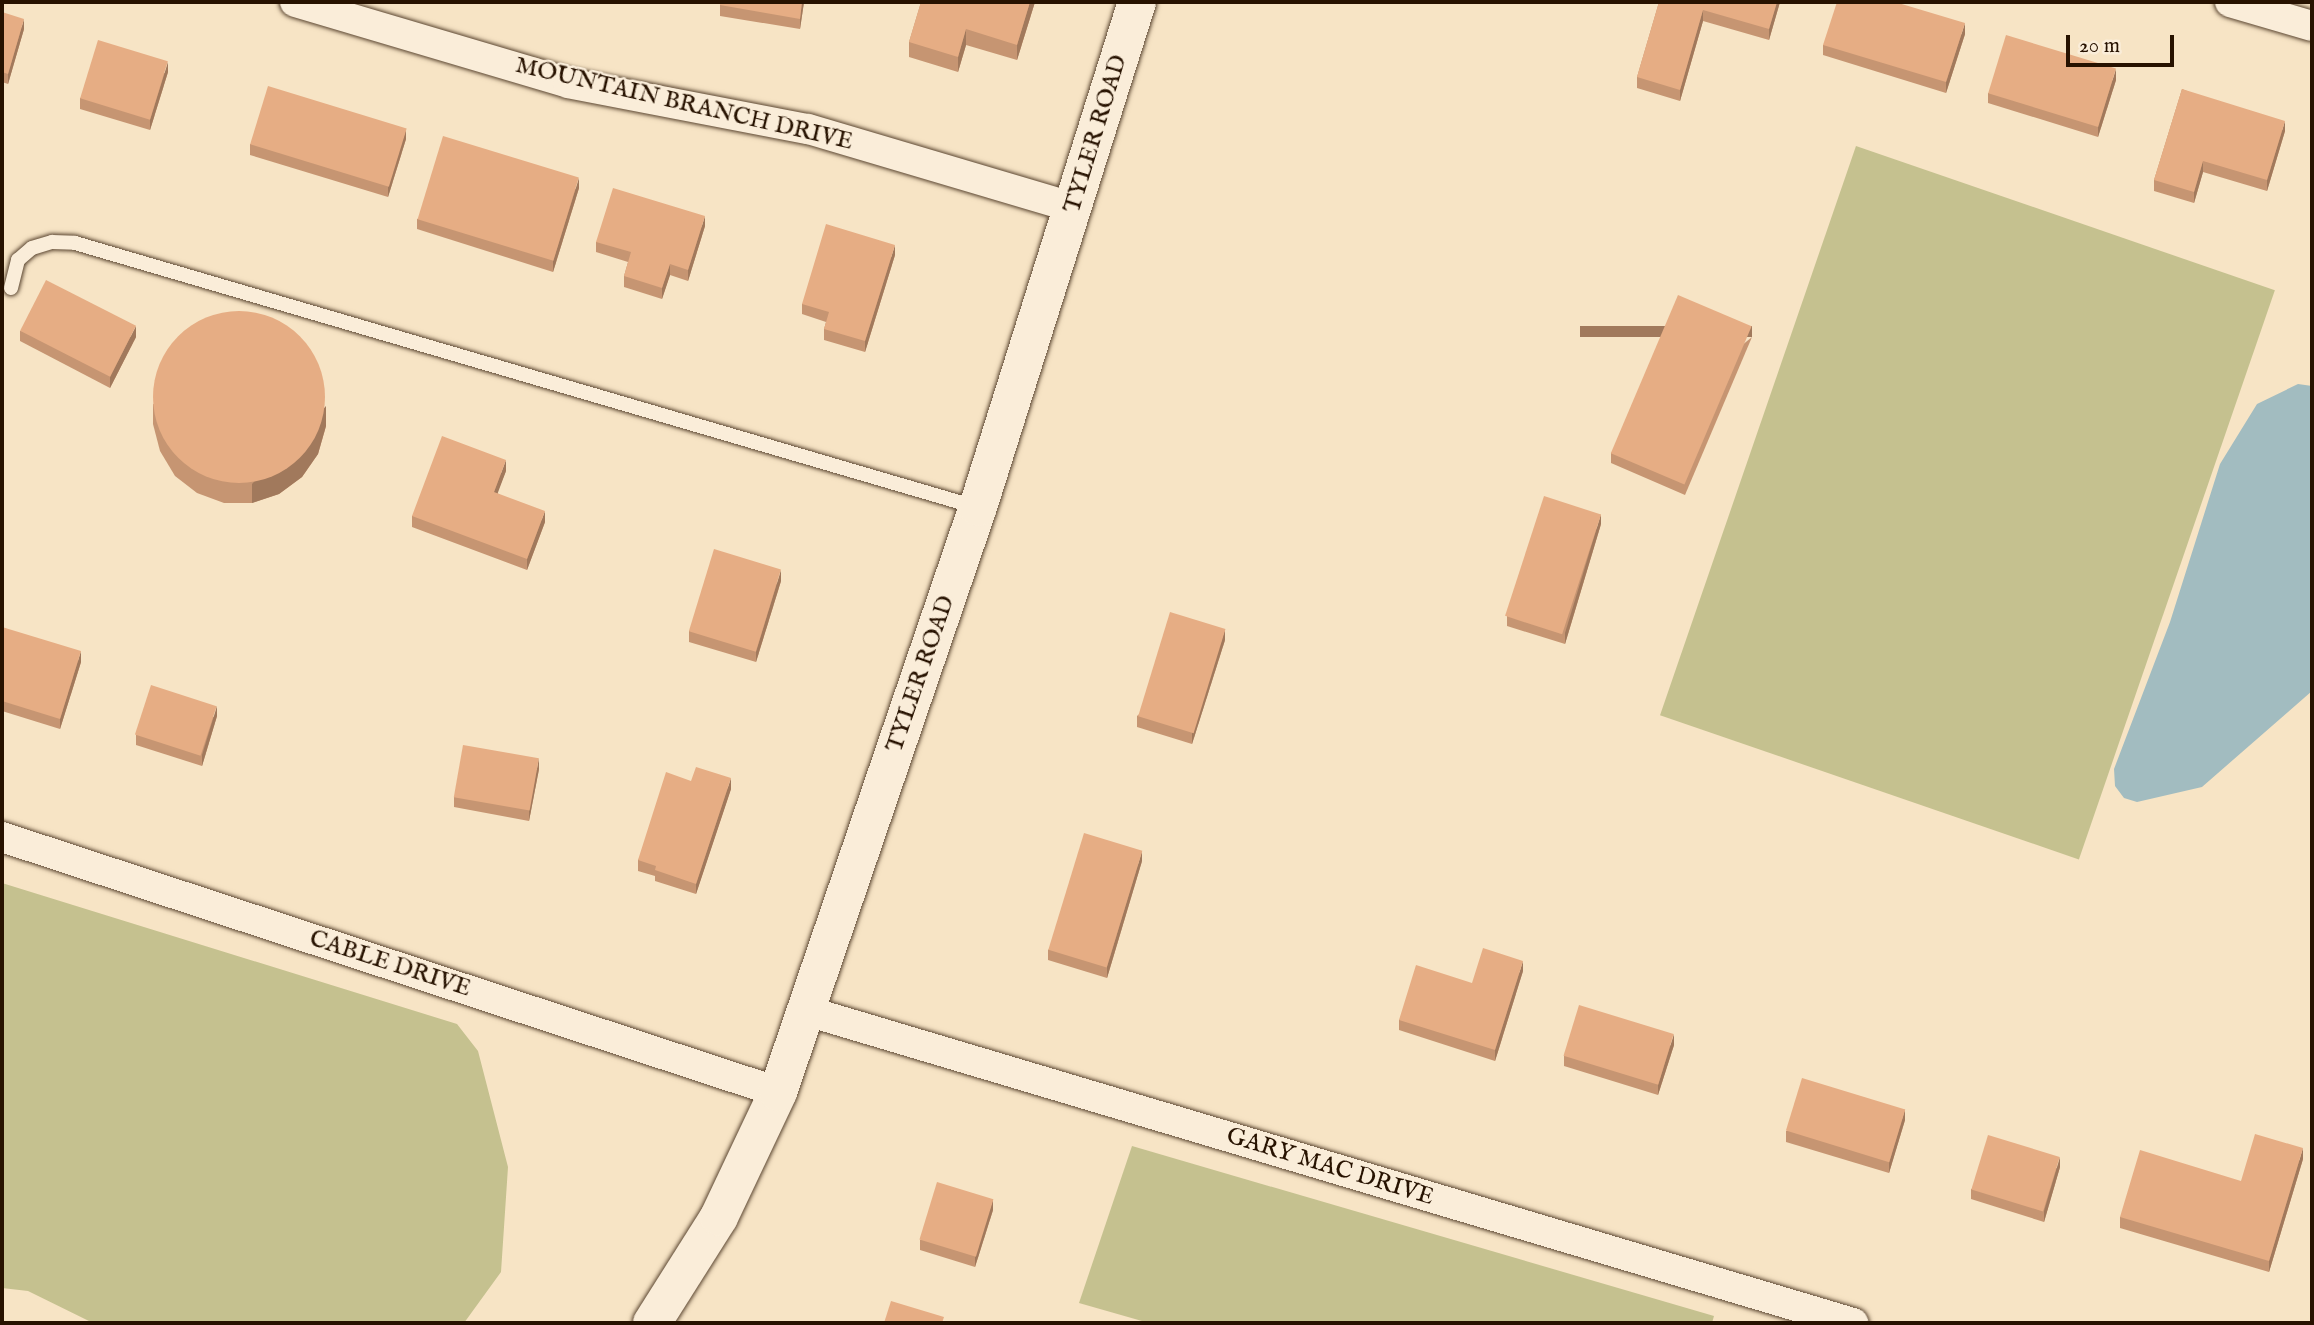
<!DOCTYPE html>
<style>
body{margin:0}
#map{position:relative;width:2314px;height:1325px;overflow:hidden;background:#f7e4c5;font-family:"IM FELL English",serif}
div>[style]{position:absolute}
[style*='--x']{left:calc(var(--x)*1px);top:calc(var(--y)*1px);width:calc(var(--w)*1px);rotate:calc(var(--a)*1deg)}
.green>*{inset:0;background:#c5c18f;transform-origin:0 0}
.water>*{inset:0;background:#a2bcc0}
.roads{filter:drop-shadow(0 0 2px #5b4631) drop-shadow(0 0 2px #5b4631)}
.lane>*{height:14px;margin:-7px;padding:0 7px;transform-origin:7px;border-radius:7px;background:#faedd9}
.street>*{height:30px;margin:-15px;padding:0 15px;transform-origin:15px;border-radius:15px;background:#faedd9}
.secondary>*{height:38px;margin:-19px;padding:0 19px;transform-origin:19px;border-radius:19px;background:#faedd9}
.wall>*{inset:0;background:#c69572}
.shaded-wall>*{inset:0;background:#a1795c;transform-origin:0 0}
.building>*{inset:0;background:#e6ad84;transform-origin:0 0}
.round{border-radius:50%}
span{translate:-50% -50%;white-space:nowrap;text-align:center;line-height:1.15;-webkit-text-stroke:5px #faedd9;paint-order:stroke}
.street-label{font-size:24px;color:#271200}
.frame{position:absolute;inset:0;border:4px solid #271200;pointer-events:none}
.scale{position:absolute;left:2066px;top:35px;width:108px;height:32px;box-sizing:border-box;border:4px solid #271200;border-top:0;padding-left:9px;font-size:21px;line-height:24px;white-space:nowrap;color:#271200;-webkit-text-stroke:5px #faedd9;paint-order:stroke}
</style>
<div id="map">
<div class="green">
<i style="left:1856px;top:146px;width:443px;height:602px;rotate:19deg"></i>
<i style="clip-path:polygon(2px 883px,457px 1024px,478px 1051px,508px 1167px,501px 1272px,464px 1323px,93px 1323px,28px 1291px,2px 1288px)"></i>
<i style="clip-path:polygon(1132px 1146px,1714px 1316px,1712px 1323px,1149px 1323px,1079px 1303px)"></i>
</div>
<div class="water">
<i style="clip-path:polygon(2298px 384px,2312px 386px,2312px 691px,2202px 787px,2137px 802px,2124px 798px,2115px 786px,2114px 769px,2170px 622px,2220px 464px,2257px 404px)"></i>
</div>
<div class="roads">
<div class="lane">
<i style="--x:11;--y:288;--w:29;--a:-76"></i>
<i style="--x:18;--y:260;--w:18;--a:-41"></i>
<i style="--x:32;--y:248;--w:21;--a:-17"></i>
<i style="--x:52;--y:242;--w:23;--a:2"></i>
<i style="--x:75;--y:243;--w:939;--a:16.33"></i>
</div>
<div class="street">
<i style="--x:295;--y:2;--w:285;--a:16.5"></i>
<i style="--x:568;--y:83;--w:244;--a:10.9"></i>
<i style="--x:808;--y:129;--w:277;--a:16.5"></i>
<i style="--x:2230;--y:2;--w:85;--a:16.3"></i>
<i style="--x:2;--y:837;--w:817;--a:18.19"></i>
<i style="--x:807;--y:1011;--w:1092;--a:16.61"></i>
</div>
<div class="secondary">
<i style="--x:652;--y:1323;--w:125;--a:-57.7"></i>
<i style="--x:719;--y:1217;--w:138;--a:-64.7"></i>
<i style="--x:778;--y:1092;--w:618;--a:-71.13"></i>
<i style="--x:978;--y:507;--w:529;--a:-72.52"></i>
</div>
</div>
<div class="wall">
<i style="clip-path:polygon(720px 2px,804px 2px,800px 29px,720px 16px)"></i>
<i style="clip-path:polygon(921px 2px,1035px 2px,1017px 60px,966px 45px,958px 72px,909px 57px,909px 42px)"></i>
<i style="clip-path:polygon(1659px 2px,1780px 2px,1769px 40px,1703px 21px,1680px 101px,1637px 88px,1637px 77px)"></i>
<i style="clip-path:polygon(2px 12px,24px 29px,8px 84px,2px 82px)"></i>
<i style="clip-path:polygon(1965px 34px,1946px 93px,1823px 55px,1823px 45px)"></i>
<i style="clip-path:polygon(168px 72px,150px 130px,80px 109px,80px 98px)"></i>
<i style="clip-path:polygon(2116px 80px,2098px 137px,1988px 103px,1988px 93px)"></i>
<i style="clip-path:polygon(2182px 89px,2285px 131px,2267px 191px,2203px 172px,2194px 203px,2154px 191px,2154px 180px)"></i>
<i style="clip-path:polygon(406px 139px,388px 197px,250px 155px,250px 144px)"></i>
<i style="clip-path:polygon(579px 188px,553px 272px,417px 229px,417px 219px)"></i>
<i style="clip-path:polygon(705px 226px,688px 281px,670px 275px,662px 299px,624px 287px,624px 276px,628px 262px,596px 252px,596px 242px)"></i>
<i style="clip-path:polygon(895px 255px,865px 352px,824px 340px,824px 329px,826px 322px,802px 314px,802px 304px)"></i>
<i style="clip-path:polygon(20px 331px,136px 337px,110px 388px,20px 341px)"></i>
<i style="clip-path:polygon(1752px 337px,1685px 495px,1611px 463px,1611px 453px)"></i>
<i style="clip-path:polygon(153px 404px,326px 426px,318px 454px,302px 477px,279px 494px,252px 503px,224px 503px,197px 493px,175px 476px,160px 451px,153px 424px)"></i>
<i style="clip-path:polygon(506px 471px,497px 493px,545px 522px,527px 570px,412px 527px,412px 516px)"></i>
<i style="clip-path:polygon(1601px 524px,1565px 644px,1507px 626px,1507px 616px)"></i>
<i style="clip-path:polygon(781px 581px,756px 662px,689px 642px,689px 631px)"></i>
<i style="clip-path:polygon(2px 627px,81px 662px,60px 729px,2px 711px)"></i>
<i style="clip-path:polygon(1225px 640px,1192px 744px,1137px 727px,1137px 716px)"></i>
<i style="clip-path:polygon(217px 716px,202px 766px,136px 745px,136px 735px)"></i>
<i style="clip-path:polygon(539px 769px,529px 821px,454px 807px,454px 797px)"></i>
<i style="clip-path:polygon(691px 781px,731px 789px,696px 894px,655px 881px,655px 876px,638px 871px,638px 860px)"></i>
<i style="clip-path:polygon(1142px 861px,1107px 978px,1048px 960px,1048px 950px)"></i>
<i style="clip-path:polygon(1523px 971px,1495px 1061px,1399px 1030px,1399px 1020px)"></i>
<i style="clip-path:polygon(1674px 1045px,1658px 1095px,1564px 1066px,1564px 1056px)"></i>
<i style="clip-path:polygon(1905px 1120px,1889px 1173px,1786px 1142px,1786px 1131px)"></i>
<i style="clip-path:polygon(2303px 1159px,2269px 1272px,2120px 1228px,2120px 1217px,2241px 1181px)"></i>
<i style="clip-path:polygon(2060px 1167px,2044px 1222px,1971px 1199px,1971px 1189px)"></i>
<i style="clip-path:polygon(993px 1210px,975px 1267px,920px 1250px,920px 1240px)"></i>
</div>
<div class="shaded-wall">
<i style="clip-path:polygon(802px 2px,804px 2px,800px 29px,800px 19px)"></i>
<i style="clip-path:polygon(1030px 2px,1035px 2px,1017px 60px,1017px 45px)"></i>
<i style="clip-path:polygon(1777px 2px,1780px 2px,1769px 40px,1769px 29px)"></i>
<i style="clip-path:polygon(1703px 10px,1703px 21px,1680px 101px,1680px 90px)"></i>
<i style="clip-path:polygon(24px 19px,24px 29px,8px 84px,8px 74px)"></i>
<i style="clip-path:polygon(1965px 23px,1965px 34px,1946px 93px,1946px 82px)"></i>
<i style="clip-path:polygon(966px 29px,966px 45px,958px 72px,958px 57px)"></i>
<i style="clip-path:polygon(168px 62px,168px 72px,150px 130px,150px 120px)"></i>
<i style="clip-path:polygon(2116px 69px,2116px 80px,2098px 137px,2098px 126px)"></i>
<i style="clip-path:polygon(2285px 121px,2285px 131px,2267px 191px,2267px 180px)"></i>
<i style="clip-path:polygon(406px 129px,406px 139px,388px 197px,388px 187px)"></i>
<i style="clip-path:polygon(2203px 161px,2203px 172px,2194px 203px,2194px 192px)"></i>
<i style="clip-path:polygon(579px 178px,579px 188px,553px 272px,553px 261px)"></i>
<i style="clip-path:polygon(705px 216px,705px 226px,688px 281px,688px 270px)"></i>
<i style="clip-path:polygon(895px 245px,895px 255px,865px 352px,865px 341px)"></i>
<i style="clip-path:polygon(670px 264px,670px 275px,662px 299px,662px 288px)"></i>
<i style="clip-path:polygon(136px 326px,136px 337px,110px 388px,110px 377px)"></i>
<i style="left:1752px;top:326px;width:11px;height:172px;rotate:90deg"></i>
<i style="clip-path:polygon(326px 406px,326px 426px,318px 454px,302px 477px,279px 494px,252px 503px,252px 484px)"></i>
<i style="clip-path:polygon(506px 460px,506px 471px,494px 503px,494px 492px)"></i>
<i style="clip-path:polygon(545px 511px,545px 522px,527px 570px,527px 559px)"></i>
<i style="clip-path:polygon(1601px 514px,1601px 524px,1565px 644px,1565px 633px)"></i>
<i style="clip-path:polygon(781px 570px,781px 581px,756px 662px,756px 652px)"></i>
<i style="clip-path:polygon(1225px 629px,1225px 640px,1192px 744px,1192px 734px)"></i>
<i style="clip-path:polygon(81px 651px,81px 662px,60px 729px,60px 719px)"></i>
<i style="clip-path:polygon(217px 706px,217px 716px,202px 766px,202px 755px)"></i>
<i style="clip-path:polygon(539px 758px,539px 769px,529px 821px,529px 810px)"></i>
<i style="clip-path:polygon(731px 778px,731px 789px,696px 894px,696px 884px)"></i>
<i style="clip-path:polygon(1142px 851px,1142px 861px,1107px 978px,1107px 967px)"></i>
<i style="clip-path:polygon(1523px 961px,1523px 971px,1495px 1061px,1495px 1050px)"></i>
<i style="clip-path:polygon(1674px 1034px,1674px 1045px,1658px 1095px,1658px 1085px)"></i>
<i style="clip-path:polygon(1905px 1109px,1905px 1120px,1889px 1173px,1889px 1163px)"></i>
<i style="clip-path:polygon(2303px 1148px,2303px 1159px,2269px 1272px,2269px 1261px)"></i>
<i style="clip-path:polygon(2060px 1157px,2060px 1167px,2044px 1222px,2044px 1211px)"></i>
<i style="clip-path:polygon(993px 1199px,993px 1210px,975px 1267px,975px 1256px)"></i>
</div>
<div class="building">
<i style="clip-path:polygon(720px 2px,802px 2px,800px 19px,720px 5px)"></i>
<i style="clip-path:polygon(921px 2px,1030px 2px,1017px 45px,966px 29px,958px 57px,909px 42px)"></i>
<i style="clip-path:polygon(1659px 2px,1777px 2px,1769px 29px,1703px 10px,1680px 90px,1637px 77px)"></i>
<i style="clip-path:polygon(1837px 2px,1895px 2px,1965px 23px,1946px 82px,1823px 45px)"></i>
<i style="clip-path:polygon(2px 12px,24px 19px,8px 74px,2px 72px)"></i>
<i style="left:2006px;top:35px;width:115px;height:61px;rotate:17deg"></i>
<i style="left:98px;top:40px;width:73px;height:61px;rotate:17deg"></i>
<i style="left:268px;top:86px;width:145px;height:61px;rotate:17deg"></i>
<i style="clip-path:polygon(2182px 89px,2285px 121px,2267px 180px,2203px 161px,2194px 192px,2154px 180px)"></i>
<i style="left:443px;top:136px;width:142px;height:87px;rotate:17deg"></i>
<i style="clip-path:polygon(613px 188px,705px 216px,688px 270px,670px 264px,662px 288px,624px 276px,631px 252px,596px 242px)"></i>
<i style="clip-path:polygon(826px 224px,895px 245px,865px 341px,824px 329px,829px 312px,802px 304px)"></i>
<i style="left:46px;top:280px;width:101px;height:57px;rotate:27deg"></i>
<i style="left:1678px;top:295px;width:80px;height:172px;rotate:23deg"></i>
<i class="round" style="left:153px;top:311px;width:172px;height:172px"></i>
<i style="clip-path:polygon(442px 436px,506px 460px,494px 492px,545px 511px,527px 559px,412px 516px)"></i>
<i style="left:1544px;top:496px;width:60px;height:126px;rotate:18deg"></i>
<i style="left:714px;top:549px;width:70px;height:86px;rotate:17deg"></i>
<i style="left:1170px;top:612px;width:58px;height:109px;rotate:17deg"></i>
<i style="clip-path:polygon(2px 627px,81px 651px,60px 719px,2px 701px)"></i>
<i style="left:151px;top:685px;width:69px;height:52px;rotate:18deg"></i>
<i style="left:463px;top:745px;width:77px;height:53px;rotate:10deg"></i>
<i style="clip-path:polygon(696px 767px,731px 778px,696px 884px,655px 870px,656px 866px,638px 860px,666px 772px,691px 781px)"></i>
<i style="left:1084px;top:833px;width:61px;height:122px;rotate:17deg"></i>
<i style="clip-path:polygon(1483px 948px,1523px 961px,1495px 1050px,1399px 1020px,1416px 965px,1472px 983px)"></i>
<i style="left:1579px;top:1005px;width:99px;height:53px;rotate:17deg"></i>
<i style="left:1802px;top:1078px;width:108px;height:55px;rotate:17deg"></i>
<i style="clip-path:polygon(2255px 1134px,2303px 1148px,2269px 1261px,2120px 1217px,2140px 1150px,2241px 1181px)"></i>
<i style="left:1988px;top:1135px;width:75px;height:57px;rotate:17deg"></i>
<i style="left:937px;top:1182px;width:59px;height:60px;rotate:17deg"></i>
<i style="clip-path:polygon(891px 1301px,944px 1317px,942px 1323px,884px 1323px)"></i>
</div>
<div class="street-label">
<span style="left:684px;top:104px;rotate:13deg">MOUNTAIN BRANCH DRIVE</span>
<span style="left:1096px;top:134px;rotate:-73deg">TYLER ROAD</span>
<span style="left:921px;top:674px;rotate:-71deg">TYLER ROAD</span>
<span style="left:390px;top:964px;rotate:18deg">CABLE DRIVE</span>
<span style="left:1330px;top:1167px;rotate:17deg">GARY MAC DRIVE</span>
</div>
<div class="frame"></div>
<div class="scale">20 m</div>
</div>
